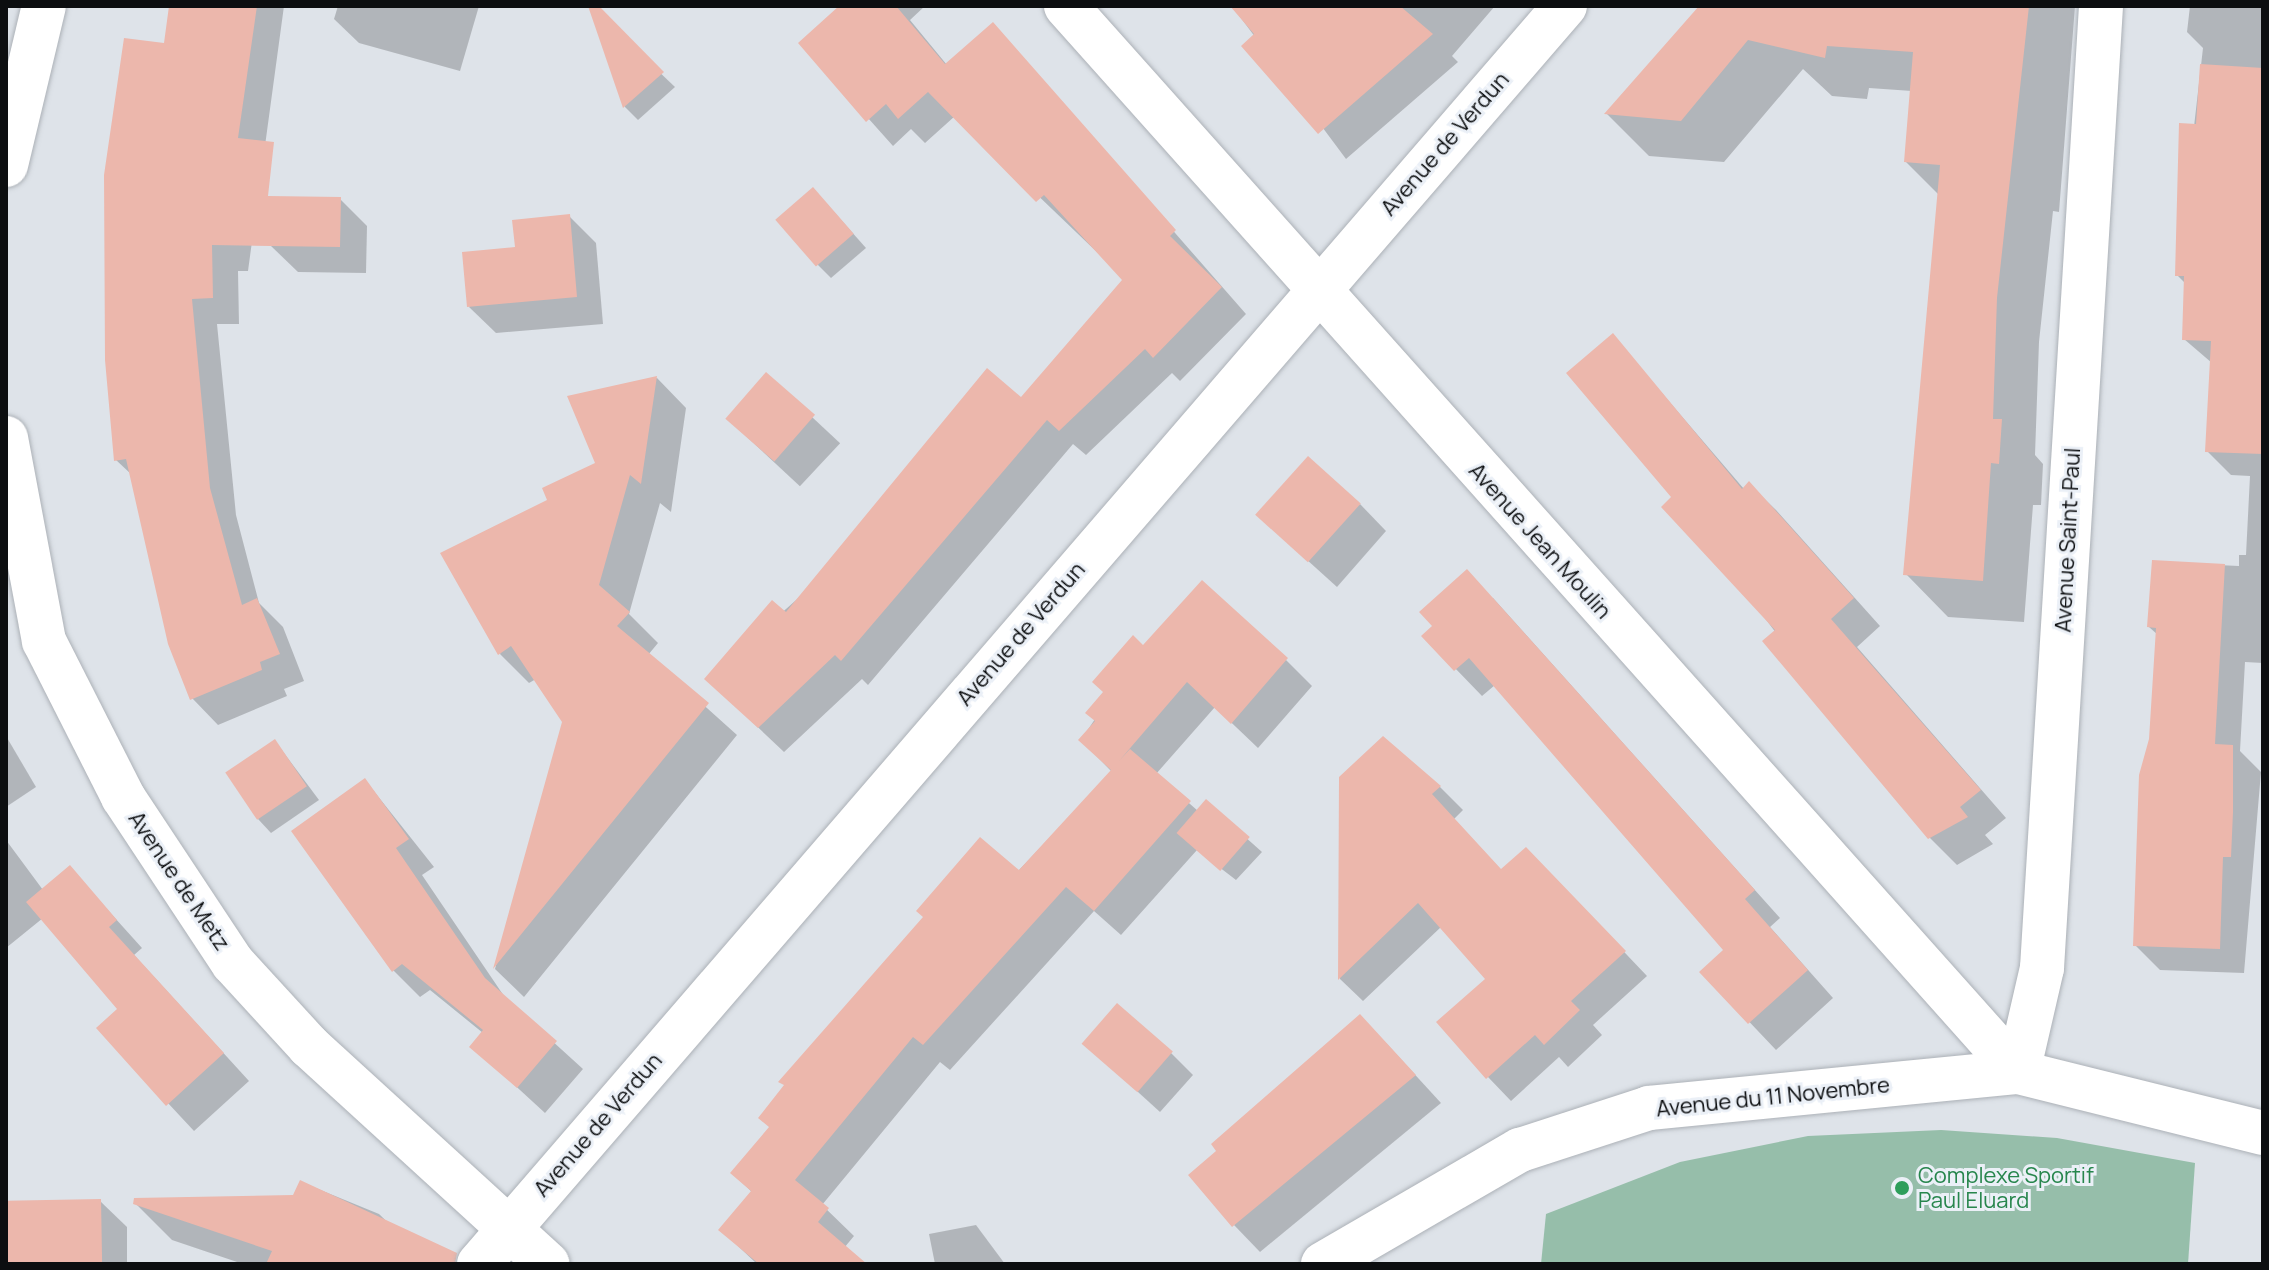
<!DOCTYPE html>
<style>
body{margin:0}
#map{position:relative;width:2269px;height:1270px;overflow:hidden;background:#dee3e9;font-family:Manrope,sans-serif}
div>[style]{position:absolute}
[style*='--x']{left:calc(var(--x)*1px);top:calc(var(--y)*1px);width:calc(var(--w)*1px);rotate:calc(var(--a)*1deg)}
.green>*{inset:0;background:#96beaa}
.shadow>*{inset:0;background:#0003;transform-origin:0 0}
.building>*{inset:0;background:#ecb7ac;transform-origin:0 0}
.roads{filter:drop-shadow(0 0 2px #acb1b7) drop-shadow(0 0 2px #acb1b7)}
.minor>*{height:44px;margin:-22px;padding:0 22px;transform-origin:22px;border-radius:22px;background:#fff}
.dots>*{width:22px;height:22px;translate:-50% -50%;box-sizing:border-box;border:4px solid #ebf0f7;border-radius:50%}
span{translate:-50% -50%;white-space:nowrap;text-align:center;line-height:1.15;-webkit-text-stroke:6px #ebf0f7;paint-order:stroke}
.street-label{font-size:22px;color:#0c0e10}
.leisure-label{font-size:22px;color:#27864d}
.left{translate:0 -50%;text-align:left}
.frame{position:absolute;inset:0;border:8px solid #0c0e10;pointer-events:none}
</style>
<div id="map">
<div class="green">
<i style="clip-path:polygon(1941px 1130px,2057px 1138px,2195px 1163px,2188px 1264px,1541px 1264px,1546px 1214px,1680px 1162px,1808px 1136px)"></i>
</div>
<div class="shadow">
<i style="clip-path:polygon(171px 6px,284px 6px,248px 271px,238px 271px,239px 324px,217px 324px,236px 515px,259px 603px,283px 627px,304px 681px,284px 689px,287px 696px,218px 725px,192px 698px,132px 475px,116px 460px)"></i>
<i style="clip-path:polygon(338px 6px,479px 6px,460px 71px,359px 43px,334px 19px)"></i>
<i style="clip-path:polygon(590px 6px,675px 87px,638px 120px,625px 107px)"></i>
<i style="clip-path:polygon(842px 6px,925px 6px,910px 20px,947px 65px,993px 25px,1246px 314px,1180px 381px,1172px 373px,1086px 455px,1073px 444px,868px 685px,862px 679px,784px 752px,707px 679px,1022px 400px,1125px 279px,955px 116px,925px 143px,911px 129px,893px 146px,801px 43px)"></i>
<i style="clip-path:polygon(1232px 6px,1495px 6px,1452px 56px,1458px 62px,1346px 159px)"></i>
<i style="clip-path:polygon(1701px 6px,2075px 6px,2059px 212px,2053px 211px,2039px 342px,2035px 455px,2043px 464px,2041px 505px,2033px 505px,2024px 622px,1948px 617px,1906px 574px,1939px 195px,1906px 162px,1912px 91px,1869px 88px,1867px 99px,1832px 96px,1803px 69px,1724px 162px,1649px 156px,1607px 114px)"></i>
<i style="clip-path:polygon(2190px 6px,2263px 6px,2263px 663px,2245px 662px,2240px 751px,2261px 772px,2244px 973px,2160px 970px,2135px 945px,2158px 635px,2149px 627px,2153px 562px,2239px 566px,2239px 555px,2246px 555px,2250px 476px,2231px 475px,2207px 451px,2212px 363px,2184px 339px,2186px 284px,2177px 275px,2203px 48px,2187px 32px)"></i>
<i style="clip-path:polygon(340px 199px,367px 226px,366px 273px,298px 272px,271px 246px)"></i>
<i style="clip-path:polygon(826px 203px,866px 248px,831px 278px,818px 265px)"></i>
<i style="clip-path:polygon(569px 216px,596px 243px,603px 324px,496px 333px,469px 307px,517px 249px)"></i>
<i style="clip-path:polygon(1613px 336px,1744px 489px,1749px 484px,1776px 510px,1880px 626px,1857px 647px,2006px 818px,1985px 835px,1993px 844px,1957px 865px,1930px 838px,1674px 497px)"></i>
<i style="left:767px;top:375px;width:100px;height:59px;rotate:43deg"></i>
<i style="clip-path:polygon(657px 378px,686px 408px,671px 512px,660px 503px,629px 614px,658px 643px,648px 655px,737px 735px,524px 997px,495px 969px,564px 722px,536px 679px,529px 683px,500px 654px,550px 501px,597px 464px,570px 397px)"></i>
<i style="clip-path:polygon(1360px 504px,1386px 531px,1337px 587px,1285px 540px)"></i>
<i style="clip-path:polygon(1493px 598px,1780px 918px,1770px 927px,1833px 998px,1776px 1050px,1702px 972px,1726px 950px,1495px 685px,1482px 696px,1424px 636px)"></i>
<i style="clip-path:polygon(1143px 647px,1286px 660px,1312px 686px,1258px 748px,1215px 707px,1156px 774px,1198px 811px,1206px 802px,1262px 852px,1236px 880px,1197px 850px,1121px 935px,1094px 911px,950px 1070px,940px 1062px,822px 1205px,854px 1236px,844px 1248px,860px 1264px,757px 1264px,721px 1230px,753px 1193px,732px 1173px,1112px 772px,1081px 740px)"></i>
<i style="clip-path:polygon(6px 736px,36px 787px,6px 807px)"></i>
<i style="clip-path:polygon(275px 741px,319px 800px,271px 833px,258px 819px)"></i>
<i style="clip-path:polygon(1341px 778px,1440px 787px,1463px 810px,1454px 819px,1502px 871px,1549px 873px,1647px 976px,1593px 1025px,1602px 1035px,1568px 1067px,1559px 1057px,1511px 1101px,1488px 1077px,1488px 979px,1441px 927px,1363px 1001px,1340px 979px)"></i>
<i style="clip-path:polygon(365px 780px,434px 867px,422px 875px,506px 999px,583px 1069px,545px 1113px,472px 1046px,483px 1033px,430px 990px,420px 997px,393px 970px)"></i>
<i style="clip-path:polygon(6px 840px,43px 890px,69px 867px,142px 948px,134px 955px,249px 1081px,194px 1131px,98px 1028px,120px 1009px,43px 918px,6px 948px)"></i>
<i style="clip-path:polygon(1084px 1043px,1171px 1053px,1193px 1075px,1160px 1112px)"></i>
<i style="clip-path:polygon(1386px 1043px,1441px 1103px,1260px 1252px,1234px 1225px)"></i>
<i style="clip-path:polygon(301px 1182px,379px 1214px,431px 1264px,243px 1264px,172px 1240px,136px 1204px,294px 1197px)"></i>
<i style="clip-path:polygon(100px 1201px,127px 1227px,127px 1264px,6px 1264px,6px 1203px)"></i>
<i style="clip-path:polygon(976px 1225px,1005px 1264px,935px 1264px,929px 1234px)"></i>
</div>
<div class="building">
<i style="clip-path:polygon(169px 6px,257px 6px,238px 138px,274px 142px,268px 196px,341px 197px,340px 247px,212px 245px,213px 298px,192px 299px,210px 488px,242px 605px,257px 598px,280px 654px,260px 662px,262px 670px,190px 700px,168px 644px,126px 459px,114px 461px,105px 360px,104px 175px,124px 38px,164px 43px)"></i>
<i style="clip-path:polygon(588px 6px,599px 6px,664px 72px,623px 108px)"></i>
<i style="clip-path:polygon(839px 6px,896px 6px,945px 64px,993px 22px,1176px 230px,1170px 236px,1222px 287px,1153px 358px,1145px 349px,1059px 431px,1047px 420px,841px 661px,835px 655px,758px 728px,704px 679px,772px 600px,786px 612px,987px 368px,1021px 397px,1122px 280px,1044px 195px,1036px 202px,928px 92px,898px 119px,886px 104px,866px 122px,798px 43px)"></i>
<i style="clip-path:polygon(1230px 6px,1400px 6px,1433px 34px,1318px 134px,1241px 46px,1254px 34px)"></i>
<i style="clip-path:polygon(1699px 6px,2029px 6px,1997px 298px,1993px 419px,2002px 419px,1999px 464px,1991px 463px,1983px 581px,1903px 575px,1940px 165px,1904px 162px,1913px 52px,1827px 46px,1825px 58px,1748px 40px,1681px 121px,1604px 114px)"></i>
<i style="clip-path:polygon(2200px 64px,2263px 68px,2263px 454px,2205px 452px,2211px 341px,2182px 340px,2184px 276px,2175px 276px,2179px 123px,2196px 124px)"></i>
<i style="left:813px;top:187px;width:62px;height:50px;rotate:49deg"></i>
<i style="clip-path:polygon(570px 214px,577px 297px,467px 307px,462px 252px,515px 247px,512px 220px)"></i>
<i style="clip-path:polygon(1613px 333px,1742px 489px,1749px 481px,1854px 598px,1831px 619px,1981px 790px,1960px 807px,1968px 817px,1928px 839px,1762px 641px,1775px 630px,1661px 507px,1671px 497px,1566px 373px)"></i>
<i style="left:766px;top:372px;width:65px;height:62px;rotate:41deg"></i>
<i style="clip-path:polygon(657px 376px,641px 484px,630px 475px,599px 585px,630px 612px,617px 626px,709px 703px,493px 969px,562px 722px,511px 646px,498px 655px,440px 553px,547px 500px,542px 488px,595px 463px,567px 396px)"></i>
<i style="left:1308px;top:456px;width:71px;height:79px;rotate:42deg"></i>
<i style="clip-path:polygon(2152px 560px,2225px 564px,2215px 744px,2233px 745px,2233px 812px,2231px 857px,2223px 857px,2220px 949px,2133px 946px,2139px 775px,2149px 739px,2156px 628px,2147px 627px)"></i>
<i style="clip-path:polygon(1467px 569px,1755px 890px,1745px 899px,1808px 970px,1748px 1024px,1699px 972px,1723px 950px,1469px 658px,1454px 671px,1421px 636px,1432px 626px,1419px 612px)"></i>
<i style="clip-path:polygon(1202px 580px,1288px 658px,1231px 724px,1187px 682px,1119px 761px,1130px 749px,1191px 801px,1094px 911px,1066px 887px,923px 1045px,913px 1037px,795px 1180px,829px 1208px,818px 1222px,867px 1264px,759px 1264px,718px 1230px,751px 1191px,730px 1173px,769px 1127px,758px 1118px,784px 1085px,778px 1082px,923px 917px,916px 911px,980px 837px,1019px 870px,1111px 770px,1078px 740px,1095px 721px,1085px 713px,1103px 692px,1092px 682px,1133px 635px,1143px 645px)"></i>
<i style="clip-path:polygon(1383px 736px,1441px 786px,1432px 794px,1501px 869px,1526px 847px,1626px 951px,1571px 1001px,1580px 1010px,1544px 1045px,1535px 1035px,1486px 1079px,1436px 1022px,1485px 979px,1418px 903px,1338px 980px,1339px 777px)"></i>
<i style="left:275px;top:739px;width:57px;height:60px;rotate:56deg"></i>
<i style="clip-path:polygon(365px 778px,409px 839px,396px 848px,485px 978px,557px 1041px,517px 1088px,469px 1047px,483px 1030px,402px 964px,392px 972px,291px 831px)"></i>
<i style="left:1206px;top:799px;width:58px;height:45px;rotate:41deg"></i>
<i style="clip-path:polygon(70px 865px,117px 920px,109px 927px,224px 1053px,166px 1106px,96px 1028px,117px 1009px,26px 902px)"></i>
<i style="left:1117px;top:1003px;width:74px;height:54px;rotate:41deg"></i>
<i style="clip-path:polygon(1360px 1014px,1416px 1075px,1232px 1227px,1188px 1175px,1216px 1151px,1211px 1144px)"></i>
<i style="clip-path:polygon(300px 1180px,457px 1253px,455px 1264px,266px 1264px,272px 1251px,133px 1204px,134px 1198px,293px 1195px)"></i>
<i style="left:101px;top:1199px;width:65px;height:95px;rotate:89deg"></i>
</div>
<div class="roads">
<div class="minor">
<i style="--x:1066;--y:6;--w:1429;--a:48.23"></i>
<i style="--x:6;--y:165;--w:163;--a:-76.6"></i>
<i style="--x:6;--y:438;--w:207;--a:79.4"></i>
<i style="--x:44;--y:641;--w:175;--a:63.1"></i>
<i style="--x:123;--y:797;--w:199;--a:56.5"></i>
<i style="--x:233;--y:963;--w:113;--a:47.5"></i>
<i style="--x:309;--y:1046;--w:323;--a:42.4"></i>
<i style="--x:2018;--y:1072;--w:107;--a:-77"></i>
<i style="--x:2042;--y:968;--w:964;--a:-86.49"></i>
<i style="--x:479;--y:1264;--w:1662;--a:-49.2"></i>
<i style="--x:1323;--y:1264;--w:228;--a:-30.1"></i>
<i style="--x:1520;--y:1150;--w:136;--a:-18"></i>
<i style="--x:1649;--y:1108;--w:371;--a:-5.6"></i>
<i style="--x:2018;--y:1072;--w:252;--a:14"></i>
</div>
</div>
<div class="dots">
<i style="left:1902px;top:1188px;background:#2e9e5b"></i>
</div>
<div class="street-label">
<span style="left:1445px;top:144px;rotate:-49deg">Avenue de Verdun</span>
<span style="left:2068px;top:540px;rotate:-87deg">Avenue Saint-Paul</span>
<span style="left:1540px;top:541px;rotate:48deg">Avenue Jean Moulin</span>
<span style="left:1021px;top:634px;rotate:-49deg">Avenue de Verdun</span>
<span style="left:179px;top:881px;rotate:56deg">Avenue de Metz</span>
<span style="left:1773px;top:1097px;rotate:-6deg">Avenue du 11 Novembre</span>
<span style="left:598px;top:1125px;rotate:-49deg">Avenue de Verdun</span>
</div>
<div class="leisure-label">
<span class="left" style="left:1918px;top:1188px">Complexe Sportif<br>Paul Eluard</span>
</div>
<div class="frame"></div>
</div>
